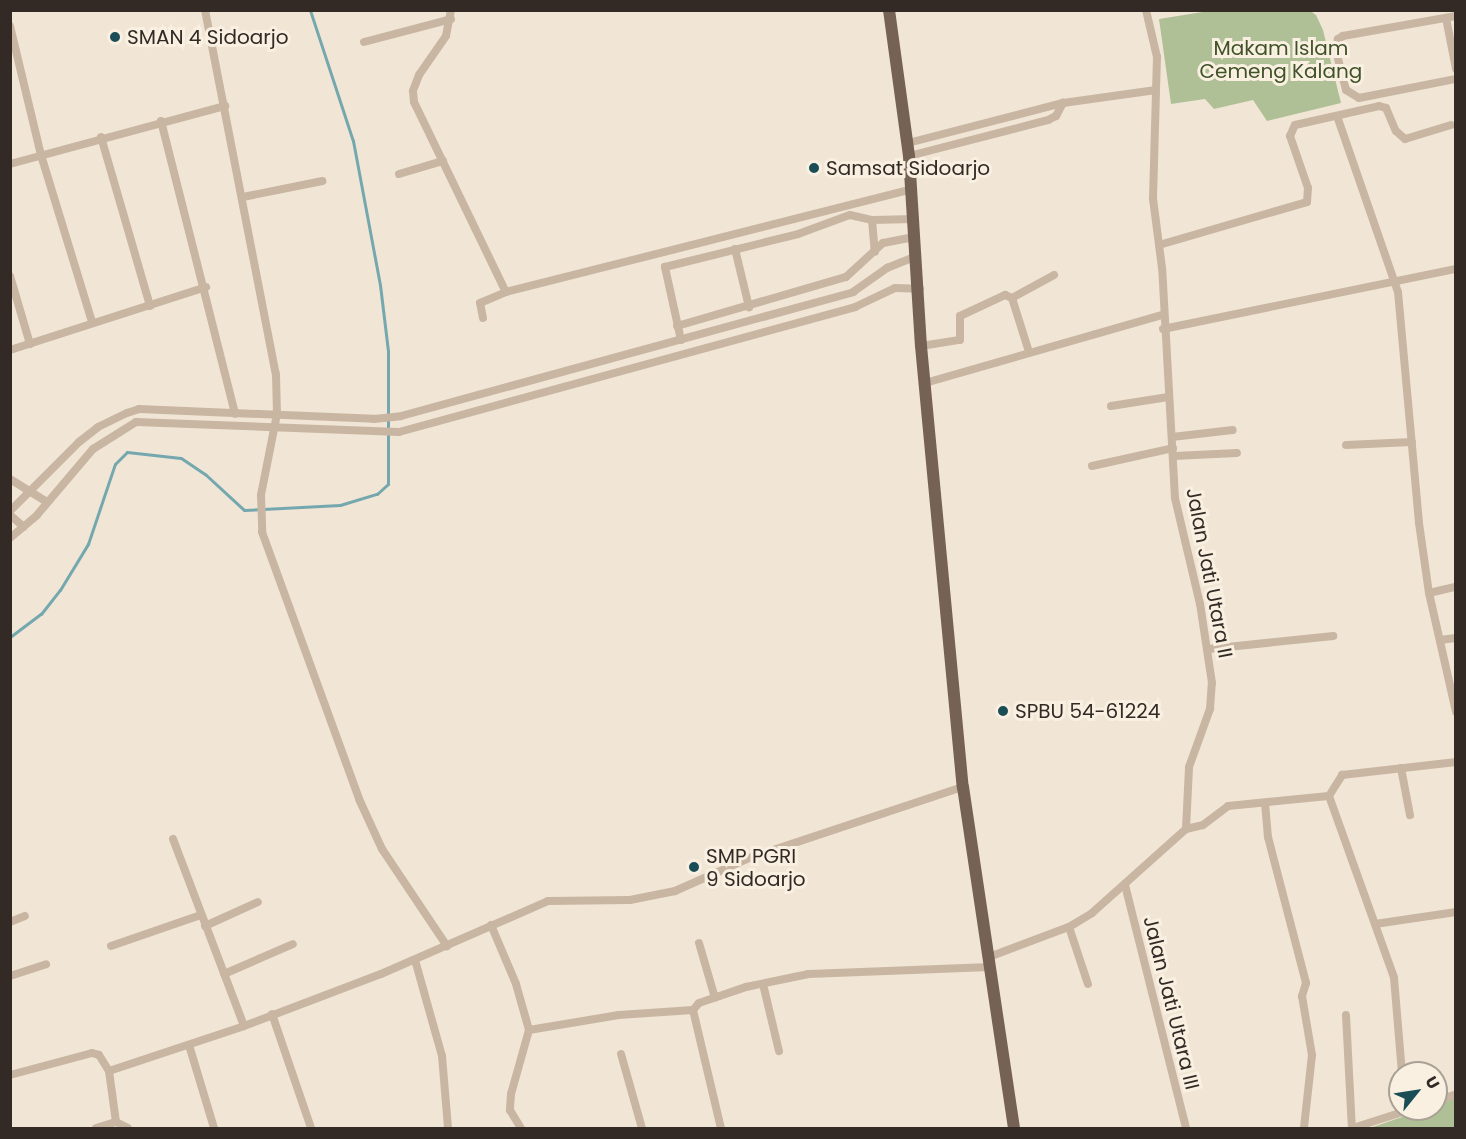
<!DOCTYPE html>
<style>
body{margin:0}
#map{position:relative;width:1466px;height:1139px;overflow:hidden;background:#f1e6d6;font-family:Poppins,sans-serif}
div>[style]{position:absolute}
[style*='--x']{left:calc(var(--x)*1px);top:calc(var(--y)*1px);width:calc(var(--w)*1px);rotate:calc(var(--a)*1deg)}
.green>*{inset:0;background:#afc096}
.stream>*{height:3px;margin:-1.5px;padding:0 1.5px;transform-origin:1.5px;border-radius:1.5px;background:#75a8ae}
.minor>*{height:8px;margin:-4px;padding:0 4px;transform-origin:4px;border-radius:4px;background:#c9b6a2}
.primary>*{height:12px;margin:-6px;padding:0 6px;transform-origin:6px;border-radius:6px;background:#766255}
.dots>*{width:16px;height:16px;translate:-50% -50%;box-sizing:border-box;border:3px solid #f9f0e2;border-radius:50%}
span{translate:-50% -50%;white-space:nowrap;text-align:center;line-height:1.15;-webkit-text-stroke:6px #f9f0e2;paint-order:stroke}
.poi-label{font-size:20px;color:#332a25}
.left{translate:0 -50%;text-align:left}
.park-label{font-size:20px;color:#405228}
.street-label{font-size:20px;color:#332a25}
.frame{position:absolute;inset:0;border:12px solid #332a25;pointer-events:none}
.north{position:absolute;left:1388px;top:1061px;width:60px;height:60px;box-sizing:border-box;background:#f9f0e2;border:2px solid #aaa196;border-radius:50%;rotate:60deg;font-size:16px;font-weight:700;line-height:24px;text-align:center;color:#332a25}
.north::after{content:'';display:block;margin:auto;width:21px;height:27px;background:#1a4d55;clip-path:polygon(50% 0,100% 100%,50% 72%,0 100%)}
</style>
<div id="map">
<div class="green">
<i style="clip-path:polygon(1215px 10px,1309px 10px,1316px 15px,1323px 30px,1341px 103px,1267px 121px,1253px 100px,1214px 109px,1205px 99px,1171px 104px,1159px 19px)"></i>
<i style="clip-path:polygon(1455px 1098px,1455px 1128px,1370px 1128px,1425px 1109px,1436px 1109px,1436px 1105px)"></i>
</div>
<div class="stream">
<i style="--x:10;--y:637;--w:39;--a:-37"></i>
<i style="--x:41;--y:614;--w:31;--a:-52"></i>
<i style="--x:60;--y:590;--w:54;--a:-58.7"></i>
<i style="--x:88;--y:544;--w:84;--a:-71.4"></i>
<i style="--x:115;--y:464;--w:17;--a:-45"></i>
<i style="--x:127;--y:452;--w:54;--a:6.3"></i>
<i style="--x:181;--y:458;--w:29;--a:34"></i>
<i style="--x:205;--y:474;--w:53;--a:42.7"></i>
<i style="--x:244;--y:510;--w:96;--a:-3"></i>
<i style="--x:340;--y:505;--w:39;--a:-17"></i>
<i style="--x:377;--y:494;--w:15;--a:-42"></i>
<i style="--x:388;--y:484;--w:133;--a:-90"></i>
<i style="--x:388;--y:351;--w:66;--a:-96.9"></i>
<i style="--x:380;--y:285;--w:147;--a:-100.6"></i>
<i style="--x:353;--y:141;--w:138;--a:-108.2"></i>
</div>
<div class="minor">
<i style="--x:205;--y:10;--w:371;--a:79"></i>
<i style="--x:276;--y:374;--w:40;--a:88.6"></i>
<i style="--x:277;--y:414;--w:83;--a:101.2"></i>
<i style="--x:261;--y:495;--w:37;--a:88"></i>
<i style="--x:262;--y:532;--w:284;--a:70"></i>
<i style="--x:359;--y:799;--w:55;--a:65.3"></i>
<i style="--x:382;--y:849;--w:117;--a:56.2"></i>
<i style="--x:451;--y:10;--w:26;--a:101"></i>
<i style="--x:446;--y:36;--w:47;--a:124.7"></i>
<i style="--x:419;--y:75;--w:17;--a:111"></i>
<i style="--x:413;--y:91;--w:11;--a:85"></i>
<i style="--x:414;--y:102;--w:211;--a:64.2"></i>
<i style="--x:1456;--y:16;--w:115;--a:170"></i>
<i style="--x:1343;--y:36;--w:6;--a:149"></i>
<i style="--x:1338;--y:39;--w:12;--a:99"></i>
<i style="--x:1336;--y:51;--w:40;--a:75.6"></i>
<i style="--x:1346;--y:90;--w:15;--a:32"></i>
<i style="--x:1359;--y:98;--w:99;--a:-11.1"></i>
<i style="--x:1446;--y:18;--w:52;--a:78.9"></i>
<i style="--x:10;--y:26;--w:133;--a:76.5"></i>
<i style="--x:41;--y:155;--w:175;--a:73"></i>
<i style="--x:364;--y:42;--w:90;--a:-14.8"></i>
<i style="--x:1337;--y:116;--w:186;--a:70.9"></i>
<i style="--x:1398;--y:292;--w:232;--a:84.8"></i>
<i style="--x:1419;--y:523;--w:71;--a:81.9"></i>
<i style="--x:1429;--y:593;--w:122;--a:77.2"></i>
<i style="--x:161;--y:121;--w:302;--a:75.8"></i>
<i style="--x:101;--y:137;--w:176;--a:73.8"></i>
<i style="--x:908;--y:143;--w:160;--a:-14.5"></i>
<i style="--x:1063;--y:103;--w:94;--a:-8"></i>
<i style="--x:909;--y:156;--w:144;--a:-14.5"></i>
<i style="--x:1048;--y:120;--w:9;--a:-27"></i>
<i style="--x:1056;--y:116;--w:15;--a:-62"></i>
<i style="--x:10;--y:164;--w:223;--a:-15.1"></i>
<i style="--x:399;--y:174;--w:46;--a:-16.5"></i>
<i style="--x:243;--y:197;--w:81;--a:-11.4"></i>
<i style="--x:872;--y:220;--w:32;--a:85"></i>
<i style="--x:1159;--y:245;--w:154;--a:-16.2"></i>
<i style="--x:1307;--y:202;--w:14;--a:-86"></i>
<i style="--x:1308;--y:188;--w:55;--a:-109.1"></i>
<i style="--x:1290;--y:136;--w:12;--a:-66"></i>
<i style="--x:1295;--y:125;--w:86;--a:-12.7"></i>
<i style="--x:1379;--y:106;--w:7;--a:16"></i>
<i style="--x:1386;--y:108;--w:25;--a:67"></i>
<i style="--x:1396;--y:131;--w:12;--a:42"></i>
<i style="--x:1405;--y:139;--w:48;--a:-16.9"></i>
<i style="--x:735;--y:249;--w:60;--a:76.4"></i>
<i style="--x:10;--y:276;--w:71;--a:73.6"></i>
<i style="--x:1012;--y:298;--w:48;--a:-28.7"></i>
<i style="--x:483;--y:318;--w:15;--a:-101"></i>
<i style="--x:480;--y:303;--w:28;--a:-23"></i>
<i style="--x:506;--y:292;--w:419;--a:-14.2"></i>
<i style="--x:677;--y:326;--w:176;--a:-16.2"></i>
<i style="--x:846;--y:277;--w:50;--a:-42.6"></i>
<i style="--x:883;--y:243;--w:33;--a:-11"></i>
<i style="--x:1163;--y:329;--w:299;--a:-11.6"></i>
<i style="--x:681;--y:340;--w:75;--a:-102.4"></i>
<i style="--x:665;--y:267;--w:137;--a:-13.9"></i>
<i style="--x:798;--y:234;--w:55;--a:-20.1"></i>
<i style="--x:850;--y:215;--w:23;--a:13"></i>
<i style="--x:872;--y:220;--w:43;--a:-1.3"></i>
<i style="--x:921;--y:346;--w:39;--a:-9"></i>
<i style="--x:960;--y:340;--w:24;--a:-90"></i>
<i style="--x:960;--y:316;--w:50;--a:-25"></i>
<i style="--x:1005;--y:295;--w:8;--a:23"></i>
<i style="--x:1012;--y:298;--w:57;--a:72.5"></i>
<i style="--x:10;--y:350;--w:206;--a:-17.8"></i>
<i style="--x:925;--y:383;--w:247;--a:-16"></i>
<i style="--x:1111;--y:406;--w:58;--a:-9"></i>
<i style="--x:1172;--y:437;--w:61;--a:-6.5"></i>
<i style="--x:1346;--y:445;--w:66;--a:-2.6"></i>
<i style="--x:1174;--y:456;--w:63;--a:-2.7"></i>
<i style="--x:1092;--y:466;--w:83;--a:-12.5"></i>
<i style="--x:10;--y:479;--w:44;--a:31.9"></i>
<i style="--x:10;--y:511;--w:98;--a:-45"></i>
<i style="--x:79;--y:442;--w:24;--a:-38"></i>
<i style="--x:98;--y:427;--w:32;--a:-26"></i>
<i style="--x:127;--y:413;--w:13;--a:-18"></i>
<i style="--x:139;--y:409;--w:235;--a:2.4"></i>
<i style="--x:374;--y:419;--w:27;--a:-6"></i>
<i style="--x:401;--y:416;--w:469;--a:-15.3"></i>
<i style="--x:853;--y:292;--w:42;--a:-35.2"></i>
<i style="--x:887;--y:268;--w:32;--a:-22"></i>
<i style="--x:10;--y:515;--w:18;--a:41"></i>
<i style="--x:10;--y:538;--w:35;--a:-40"></i>
<i style="--x:37;--y:515;--w:87;--a:-49.7"></i>
<i style="--x:93;--y:449;--w:51;--a:-32.1"></i>
<i style="--x:136;--y:422;--w:263;--a:2.2"></i>
<i style="--x:399;--y:432;--w:473;--a:-15.3"></i>
<i style="--x:855;--y:307;--w:44;--a:-25.4"></i>
<i style="--x:895;--y:288;--w:25;--a:2"></i>
<i style="--x:1429;--y:593;--w:28;--a:-13"></i>
<i style="--x:1440;--y:640;--w:16;--a:-7"></i>
<i style="--x:1208;--y:649;--w:126;--a:-5.9"></i>
<i style="--x:1401;--y:768;--w:48;--a:79.2"></i>
<i style="--x:1329;--y:796;--w:25;--a:-58"></i>
<i style="--x:1342;--y:775;--w:115;--a:-6.5"></i>
<i style="--x:1265;--y:803;--w:34;--a:85"></i>
<i style="--x:1268;--y:837;--w:151;--a:75.4"></i>
<i style="--x:1306;--y:983;--w:14;--a:107"></i>
<i style="--x:1302;--y:996;--w:60;--a:80.4"></i>
<i style="--x:1312;--y:1055;--w:73;--a:96.3"></i>
<i style="--x:1186;--y:829;--w:17;--a:-13"></i>
<i style="--x:1203;--y:825;--w:31;--a:-37"></i>
<i style="--x:1228;--y:806;--w:101;--a:-5.7"></i>
<i style="--x:1329;--y:796;--w:193;--a:70.3"></i>
<i style="--x:1394;--y:978;--w:95;--a:85.2"></i>
<i style="--x:173;--y:839;--w:200;--a:69.2"></i>
<i style="--x:1125;--y:885;--w:251;--a:75.9"></i>
<i style="--x:10;--y:922;--w:16;--a:-22"></i>
<i style="--x:1375;--y:924;--w:82;--a:-8.4"></i>
<i style="--x:491;--y:925;--w:64;--a:67"></i>
<i style="--x:516;--y:984;--w:48;--a:74.2"></i>
<i style="--x:529;--y:1030;--w:66;--a:105.7"></i>
<i style="--x:511;--y:1094;--w:16;--a:94"></i>
<i style="--x:510;--y:1110;--w:21;--a:59"></i>
<i style="--x:205;--y:926;--w:58;--a:-24.4"></i>
<i style="--x:1069;--y:927;--w:60;--a:71.6"></i>
<i style="--x:699;--y:943;--w:57;--a:73.8"></i>
<i style="--x:111;--y:946;--w:95;--a:-19"></i>
<i style="--x:989;--y:957;--w:85;--a:-20.6"></i>
<i style="--x:1069;--y:927;--w:27;--a:-31"></i>
<i style="--x:1092;--y:913;--w:126;--a:-41.8"></i>
<i style="--x:1186;--y:829;--w:62;--a:-87.2"></i>
<i style="--x:1189;--y:767;--w:62;--a:-70.1"></i>
<i style="--x:1210;--y:709;--w:26;--a:-86"></i>
<i style="--x:1212;--y:683;--w:80;--a:-98.6"></i>
<i style="--x:1200;--y:604;--w:109;--a:-103.3"></i>
<i style="--x:1175;--y:498;--w:230;--a:-93.2"></i>
<i style="--x:1162;--y:268;--w:70;--a:-97.4"></i>
<i style="--x:1153;--y:199;--w:142;--a:-88.4"></i>
<i style="--x:1157;--y:57;--w:48;--a:-103.2"></i>
<i style="--x:415;--y:960;--w:100;--a:74.3"></i>
<i style="--x:442;--y:1056;--w:72;--a:85.2"></i>
<i style="--x:224;--y:974;--w:75;--a:-23.5"></i>
<i style="--x:10;--y:976;--w:38;--a:-18"></i>
<i style="--x:763;--y:984;--w:69;--a:76.6"></i>
<i style="--x:693;--y:1010;--w:9;--a:-49"></i>
<i style="--x:699;--y:1003;--w:50;--a:-18.8"></i>
<i style="--x:746;--y:987;--w:64;--a:-11.7"></i>
<i style="--x:809;--y:974;--w:181;--a:-2.2"></i>
<i style="--x:693;--y:1010;--w:121;--a:76.7"></i>
<i style="--x:272;--y:1014;--w:120;--a:71.1"></i>
<i style="--x:1346;--y:1015;--w:113;--a:87"></i>
<i style="--x:529;--y:1030;--w:91;--a:-9.5"></i>
<i style="--x:619;--y:1015;--w:74;--a:-3.9"></i>
<i style="--x:189;--y:1045;--w:87;--a:73.2"></i>
<i style="--x:621;--y:1054;--w:77;--a:74.2"></i>
<i style="--x:109;--y:1071;--w:142;--a:-18.4"></i>
<i style="--x:244;--y:1026;--w:147;--a:-20.8"></i>
<i style="--x:381;--y:974;--w:182;--a:-23.6"></i>
<i style="--x:548;--y:901;--w:82;--a:-0.7"></i>
<i style="--x:630;--y:900;--w:46;--a:-11.3"></i>
<i style="--x:675;--y:891;--w:81;--a:-24"></i>
<i style="--x:749;--y:858;--w:225;--a:-18.4"></i>
<i style="--x:10;--y:1075;--w:85;--a:-15"></i>
<i style="--x:92;--y:1053;--w:7;--a:16"></i>
<i style="--x:99;--y:1055;--w:19;--a:58"></i>
<i style="--x:109;--y:1071;--w:51;--a:82.2"></i>
<i style="--x:116;--y:1122;--w:13;--a:27"></i>
<i style="--x:1436;--y:1101;--w:21;--a:-19"></i>
<i style="--x:96;--y:1128;--w:21;--a:-17"></i>
<i style="--x:1353;--y:1128;--w:62;--a:-17.9"></i>
</div>
<div class="primary">
<i style="--x:889;--y:10;--w:147;--a:82.2"></i>
<i style="--x:909;--y:156;--w:190;--a:86.4"></i>
<i style="--x:921;--y:346;--w:443;--a:84.6"></i>
<i style="--x:963;--y:787;--w:345;--a:81.5"></i>
</div>
<div class="dots">
<i style="left:115px;top:37px;background:#1a4d55"></i>
<i style="left:814px;top:168px;background:#1a4d55"></i>
<i style="left:1003px;top:711px;background:#1a4d55"></i>
<i style="left:694px;top:867px;background:#1a4d55"></i>
</div>
<div class="poi-label">
<span class="left" style="left:127px;top:37px">SMAN 4 Sidoarjo</span>
<span class="left" style="left:826px;top:168px">Samsat Sidoarjo</span>
<span class="left" style="left:1015px;top:711px">SPBU 54-61224</span>
<span class="left" style="left:706px;top:868px">SMP PGRI<br>9 Sidoarjo</span>
</div>
<div class="park-label">
<span style="left:1281px;top:60px">Makam Islam<br>Cemeng Kalang</span>
</div>
<div class="street-label">
<span style="left:1209px;top:573px;rotate:79deg">Jalan Jati Utara II</span>
<span style="left:1171px;top:1003px;rotate:76deg">Jalan Jati Utara III</span>
</div>
<div class="frame"></div>
<div class="north">U</div>
</div>
